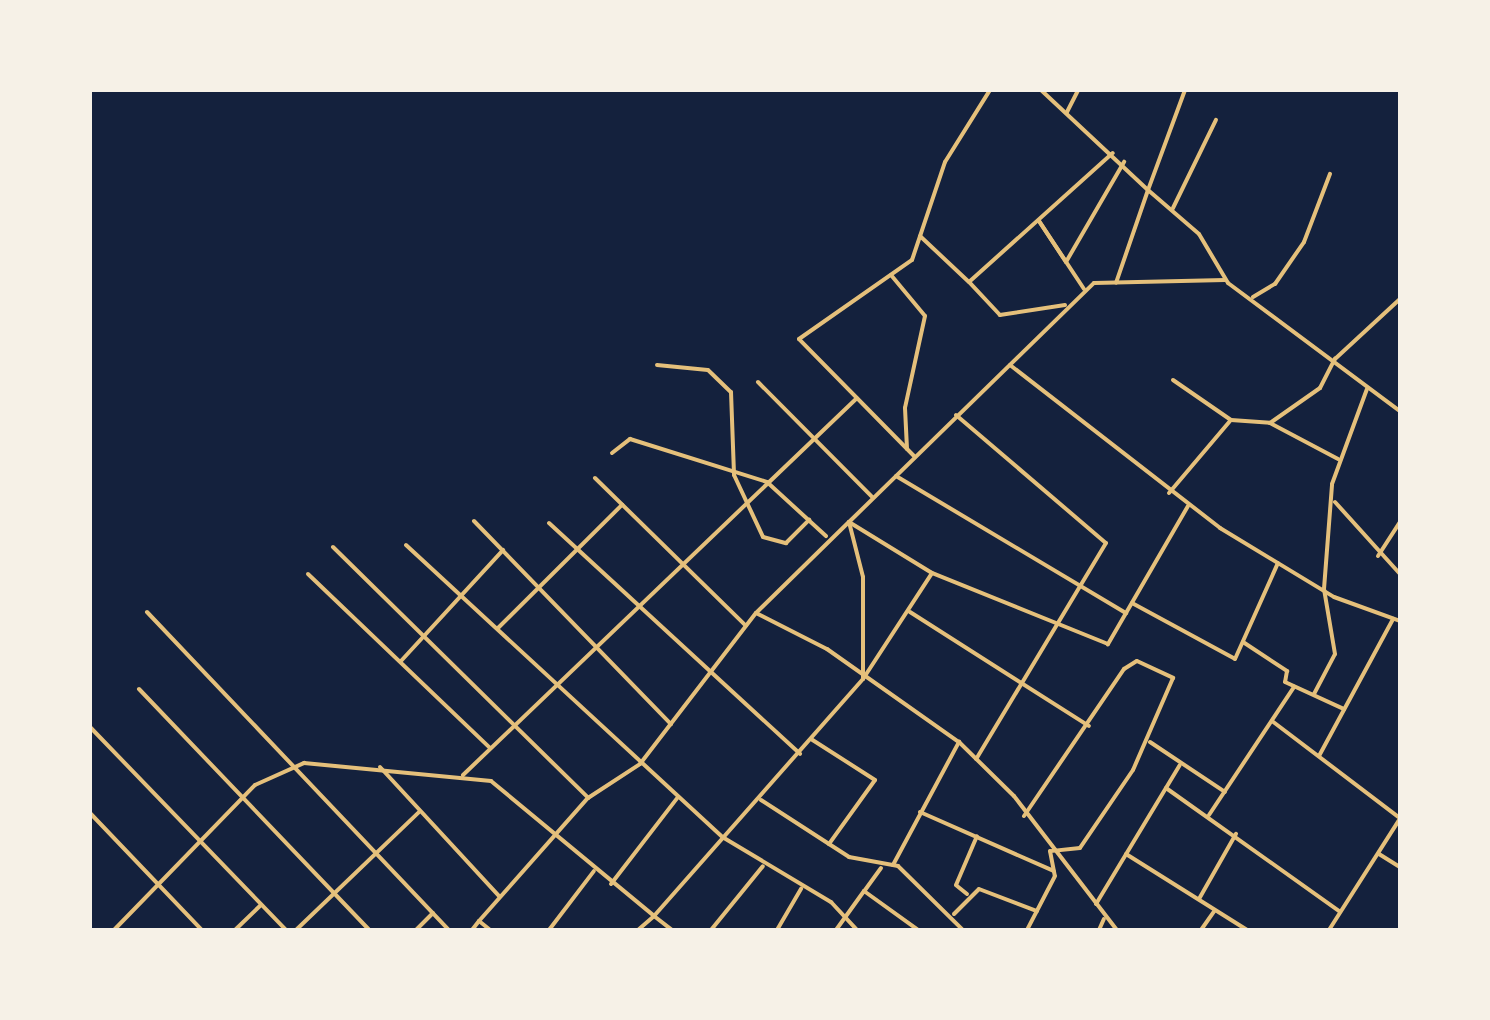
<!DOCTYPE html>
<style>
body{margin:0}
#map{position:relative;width:1490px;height:1020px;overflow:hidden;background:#14213d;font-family:"Sofia Sans Condensed",sans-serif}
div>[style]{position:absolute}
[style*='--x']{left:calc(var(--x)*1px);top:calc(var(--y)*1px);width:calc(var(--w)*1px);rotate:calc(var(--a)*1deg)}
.minor>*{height:4px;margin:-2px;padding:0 2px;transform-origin:2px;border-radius:2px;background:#e5c07b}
span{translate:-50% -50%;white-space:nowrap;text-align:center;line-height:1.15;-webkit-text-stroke:10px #f6f1e7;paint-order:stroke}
.frame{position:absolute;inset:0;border:92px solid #f6f1e7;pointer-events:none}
</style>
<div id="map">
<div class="minor">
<i style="--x:1041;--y:90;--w:146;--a:43.1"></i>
<i style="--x:1148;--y:190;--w:98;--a:109"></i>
<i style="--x:1185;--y:90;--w:107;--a:110.3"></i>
<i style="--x:1148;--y:190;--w:67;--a:40.8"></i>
<i style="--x:1199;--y:234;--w:57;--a:59.4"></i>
<i style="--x:1228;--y:283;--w:214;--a:36.7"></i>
<i style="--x:1067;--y:112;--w:25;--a:-63"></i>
<i style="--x:1173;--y:208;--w:98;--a:-64"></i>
<i style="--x:920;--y:236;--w:66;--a:43.2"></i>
<i style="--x:891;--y:275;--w:53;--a:50.3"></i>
<i style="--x:925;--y:316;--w:94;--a:102.3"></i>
<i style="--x:905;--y:408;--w:41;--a:87.2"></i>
<i style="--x:1084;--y:289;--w:82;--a:-123.5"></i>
<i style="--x:1039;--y:221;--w:49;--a:56.6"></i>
<i style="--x:1066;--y:262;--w:116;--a:-59.9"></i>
<i style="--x:1253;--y:297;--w:26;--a:-31"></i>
<i style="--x:1275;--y:284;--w:51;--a:-55.4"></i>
<i style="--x:1304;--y:242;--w:73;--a:-69.1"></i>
<i style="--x:1065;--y:305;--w:66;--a:171.3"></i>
<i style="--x:1000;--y:315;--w:45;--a:-133.2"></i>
<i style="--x:969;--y:282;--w:193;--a:-41.9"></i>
<i style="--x:657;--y:365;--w:51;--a:5.6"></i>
<i style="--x:708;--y:370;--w:32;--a:44"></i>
<i style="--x:731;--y:392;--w:83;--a:87.9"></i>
<i style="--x:734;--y:475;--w:68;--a:64.9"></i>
<i style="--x:763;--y:537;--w:24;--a:15"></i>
<i style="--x:786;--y:543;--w:33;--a:-45"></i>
<i style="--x:1010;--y:365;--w:266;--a:37.8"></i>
<i style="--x:1220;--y:528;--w:133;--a:31.2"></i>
<i style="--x:1334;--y:597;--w:70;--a:20"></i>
<i style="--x:1173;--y:380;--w:70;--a:34.6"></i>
<i style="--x:1231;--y:420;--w:39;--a:4"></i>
<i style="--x:1270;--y:423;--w:61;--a:-35"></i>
<i style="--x:1320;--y:388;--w:33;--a:-63"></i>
<i style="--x:1335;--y:359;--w:88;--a:-42.7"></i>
<i style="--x:758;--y:382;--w:163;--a:45.2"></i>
<i style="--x:956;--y:415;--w:197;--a:40.5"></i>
<i style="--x:1106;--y:543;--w:252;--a:121"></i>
<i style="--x:1270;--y:423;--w:77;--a:27.9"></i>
<i style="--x:612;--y:453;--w:23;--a:-38"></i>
<i style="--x:630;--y:439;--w:144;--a:17.4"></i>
<i style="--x:767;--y:482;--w:80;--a:42.5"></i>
<i style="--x:914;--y:456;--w:164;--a:-134.5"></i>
<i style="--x:799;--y:339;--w:138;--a:-35"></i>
<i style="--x:912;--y:260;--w:103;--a:-71.4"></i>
<i style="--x:945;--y:162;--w:85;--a:-58"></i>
<i style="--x:896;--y:476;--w:268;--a:30.8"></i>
<i style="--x:595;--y:478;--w:211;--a:44.4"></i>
<i style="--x:1169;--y:493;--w:94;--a:-49.7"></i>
<i style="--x:1335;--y:502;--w:97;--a:47.9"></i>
<i style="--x:1188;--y:506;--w:160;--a:120.1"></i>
<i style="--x:1108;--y:644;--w:190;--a:-158"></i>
<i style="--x:932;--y:573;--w:97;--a:-148.4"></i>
<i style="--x:849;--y:522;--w:342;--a:-44.3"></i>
<i style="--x:1094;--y:283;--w:131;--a:-1.3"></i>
<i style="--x:474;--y:521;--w:283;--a:45.9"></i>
<i style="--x:549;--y:523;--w:341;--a:42.6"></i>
<i style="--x:406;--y:545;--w:432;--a:42.7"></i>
<i style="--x:724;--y:838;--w:125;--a:30.9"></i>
<i style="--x:831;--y:902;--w:38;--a:47"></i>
<i style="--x:333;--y:547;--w:358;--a:44.5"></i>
<i style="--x:1378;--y:556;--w:40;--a:-57.1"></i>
<i style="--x:308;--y:574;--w:252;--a:43.7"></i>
<i style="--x:1132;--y:603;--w:117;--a:28.5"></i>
<i style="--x:1235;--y:659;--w:105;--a:-65.9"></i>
<i style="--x:147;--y:612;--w:439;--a:46.5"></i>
<i style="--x:910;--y:612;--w:212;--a:32.5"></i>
<i style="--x:756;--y:613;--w:130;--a:-44.4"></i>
<i style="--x:849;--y:522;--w:57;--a:75.7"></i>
<i style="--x:863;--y:577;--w:102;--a:90"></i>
<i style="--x:498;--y:628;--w:175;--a:-44.8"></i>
<i style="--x:1243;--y:642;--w:53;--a:33.4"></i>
<i style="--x:1287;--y:671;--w:11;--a:100"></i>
<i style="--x:1285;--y:682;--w:65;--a:24.6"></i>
<i style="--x:401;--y:661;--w:151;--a:-47.4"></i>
<i style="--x:139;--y:689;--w:333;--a:46.3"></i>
<i style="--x:1314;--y:694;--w:45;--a:-62.3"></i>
<i style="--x:1335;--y:654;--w:66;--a:-99.6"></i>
<i style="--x:1324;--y:589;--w:105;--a:-85.6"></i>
<i style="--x:1332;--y:484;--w:101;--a:-69.8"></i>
<i style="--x:1272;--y:721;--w:161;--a:37.2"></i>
<i style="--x:90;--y:727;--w:282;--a:46"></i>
<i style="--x:811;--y:739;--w:76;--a:32.6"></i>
<i style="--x:875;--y:780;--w:79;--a:125.7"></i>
<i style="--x:1150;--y:742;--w:90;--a:33.7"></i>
<i style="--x:1319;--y:756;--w:156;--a:-61.6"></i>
<i style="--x:380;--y:767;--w:176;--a:47.3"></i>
<i style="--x:463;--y:775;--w:545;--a:-43.74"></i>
<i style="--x:1166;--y:788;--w:212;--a:35.4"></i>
<i style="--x:761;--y:800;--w:105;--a:32.9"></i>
<i style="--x:849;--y:857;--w:50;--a:10.4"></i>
<i style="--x:898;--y:866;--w:91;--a:44.6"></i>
<i style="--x:920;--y:812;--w:146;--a:23.8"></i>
<i style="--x:90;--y:813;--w:162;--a:46.3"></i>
<i style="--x:1209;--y:815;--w:154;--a:-56.4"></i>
<i style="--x:1024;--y:816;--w:178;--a:-55.8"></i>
<i style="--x:1124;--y:669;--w:15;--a:-32"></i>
<i style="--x:1137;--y:661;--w:40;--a:25"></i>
<i style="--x:1173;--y:678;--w:100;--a:113.5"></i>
<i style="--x:1133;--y:770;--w:94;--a:124.2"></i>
<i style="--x:1080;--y:848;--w:30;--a:174"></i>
<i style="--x:1050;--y:851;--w:25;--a:79"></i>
<i style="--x:1055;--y:876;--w:61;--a:117.4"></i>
<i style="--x:1126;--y:854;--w:143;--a:32.1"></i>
<i style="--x:1379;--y:854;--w:25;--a:32"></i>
<i style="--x:893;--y:865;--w:140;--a:-61.8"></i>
<i style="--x:881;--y:868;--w:29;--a:126"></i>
<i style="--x:864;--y:891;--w:67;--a:35.8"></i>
<i style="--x:611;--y:884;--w:110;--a:-52.4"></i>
<i style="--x:967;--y:894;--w:14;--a:-141"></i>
<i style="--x:956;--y:885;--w:53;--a:-66.8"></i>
<i style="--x:1199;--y:899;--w:75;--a:-60.4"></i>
<i style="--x:1096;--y:904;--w:162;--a:-58.9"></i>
<i style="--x:954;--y:914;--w:35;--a:-45"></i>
<i style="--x:979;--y:889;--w:62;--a:20.8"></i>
<i style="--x:479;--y:921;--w:164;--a:-48.5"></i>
<i style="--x:588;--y:798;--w:62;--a:-33.2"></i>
<i style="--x:640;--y:764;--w:190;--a:-52.5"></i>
<i style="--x:756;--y:613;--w:80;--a:26.9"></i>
<i style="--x:827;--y:649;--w:161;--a:35.2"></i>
<i style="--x:959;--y:742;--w:77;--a:44.5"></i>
<i style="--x:1014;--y:796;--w:169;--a:52.5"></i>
<i style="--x:114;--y:930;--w:202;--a:-45.8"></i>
<i style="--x:255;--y:785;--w:54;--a:-24.2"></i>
<i style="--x:304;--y:763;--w:188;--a:5.5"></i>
<i style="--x:491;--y:781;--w:212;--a:39.6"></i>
<i style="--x:654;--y:916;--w:316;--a:-48.6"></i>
<i style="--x:863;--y:679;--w:126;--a:-56.9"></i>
<i style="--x:235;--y:930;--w:36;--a:-44"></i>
<i style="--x:296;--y:930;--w:170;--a:-43.8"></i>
<i style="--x:416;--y:930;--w:24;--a:-45"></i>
<i style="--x:472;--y:930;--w:11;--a:-52"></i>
<i style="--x:479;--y:921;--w:14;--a:39"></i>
<i style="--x:549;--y:930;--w:74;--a:-52.7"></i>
<i style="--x:638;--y:930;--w:21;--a:-41"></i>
<i style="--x:654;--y:916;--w:23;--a:38"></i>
<i style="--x:711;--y:930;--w:82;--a:-50.9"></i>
<i style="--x:777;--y:930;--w:48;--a:-59.7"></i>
<i style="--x:836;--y:930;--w:48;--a:-54.3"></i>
<i style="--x:1099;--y:930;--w:12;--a:-66"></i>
<i style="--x:1201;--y:930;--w:24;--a:-55"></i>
<i style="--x:1329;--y:930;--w:130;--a:-57.5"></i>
</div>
<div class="frame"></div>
</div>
